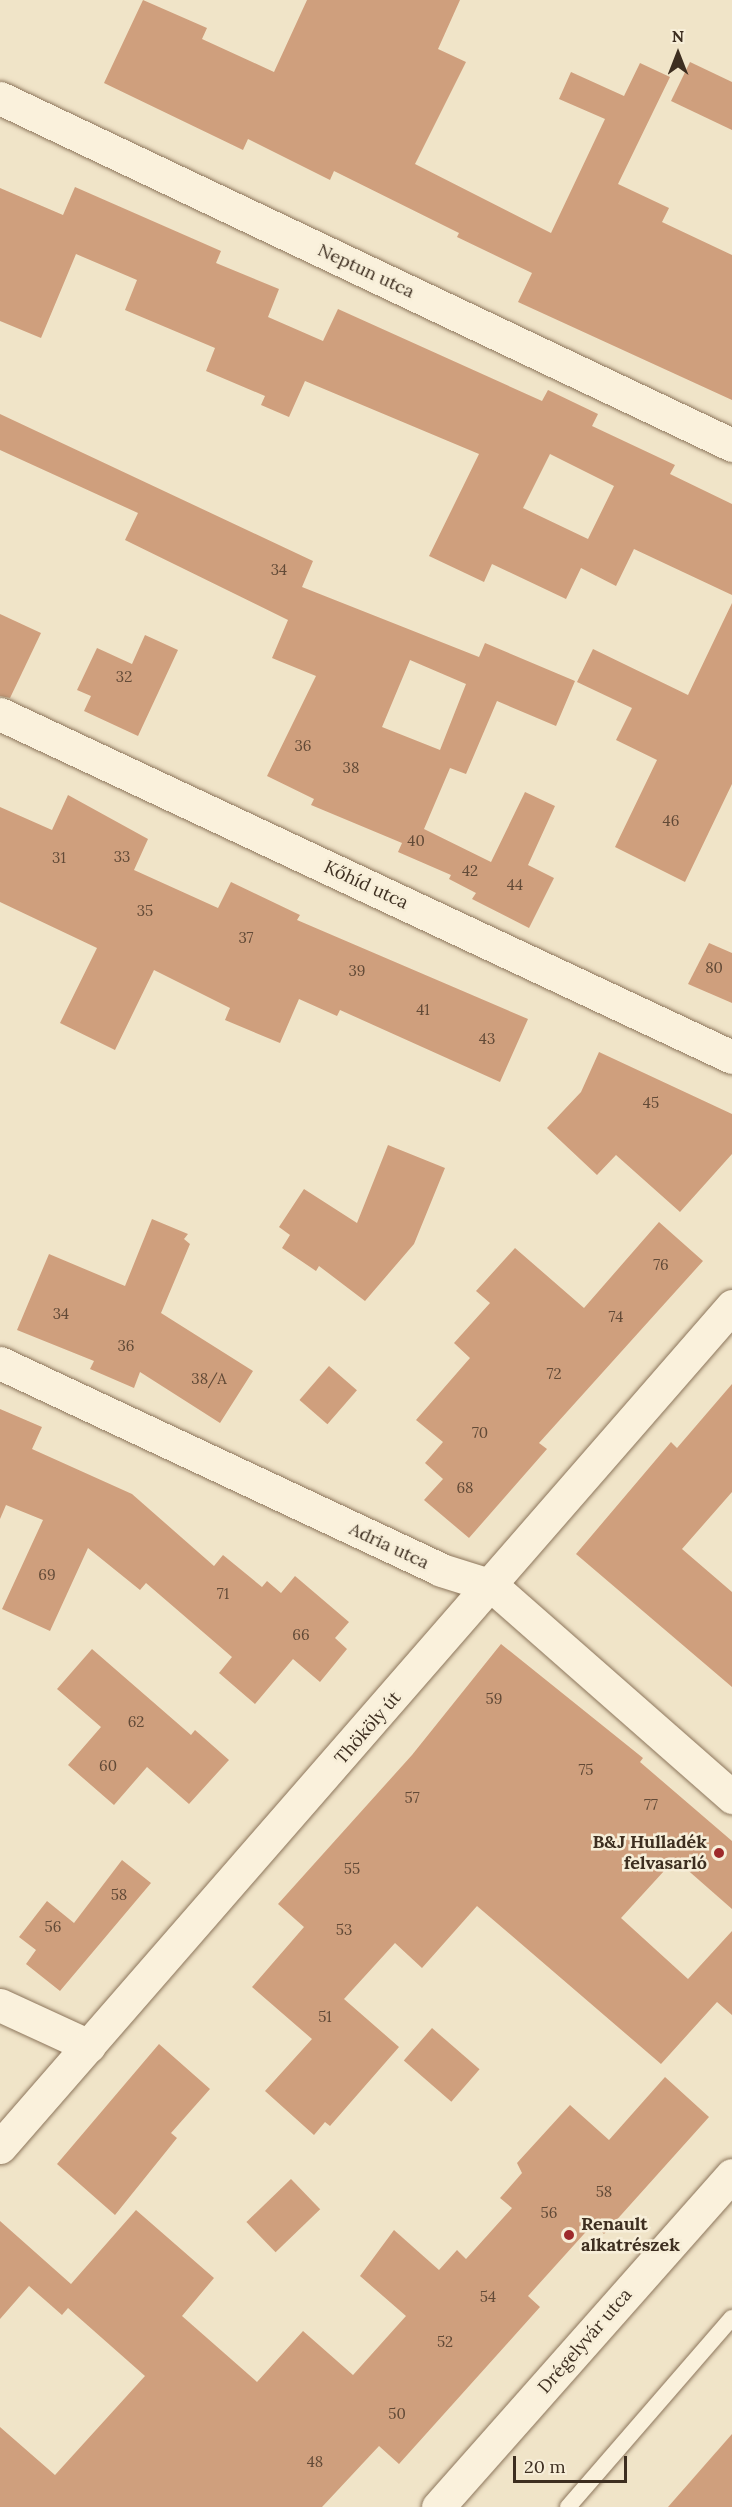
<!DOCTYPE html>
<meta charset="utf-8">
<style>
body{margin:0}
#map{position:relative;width:732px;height:2507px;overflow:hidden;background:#f0e4c8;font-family:Lora,serif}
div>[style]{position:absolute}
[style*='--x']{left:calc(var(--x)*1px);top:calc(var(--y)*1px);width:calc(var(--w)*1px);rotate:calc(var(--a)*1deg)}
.building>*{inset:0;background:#cf9f7d;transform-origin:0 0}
.roads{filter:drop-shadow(0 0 2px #8d765c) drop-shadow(0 0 2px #8d765c)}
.service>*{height:16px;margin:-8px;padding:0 8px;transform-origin:8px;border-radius:8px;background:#faf1dc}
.minor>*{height:33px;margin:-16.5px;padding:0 16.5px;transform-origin:16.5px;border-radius:16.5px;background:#faf1dc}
.secondary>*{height:33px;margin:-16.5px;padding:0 16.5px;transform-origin:16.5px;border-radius:16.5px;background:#faf1dc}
.dots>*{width:16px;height:16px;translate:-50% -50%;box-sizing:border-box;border:3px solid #f7eed8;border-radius:50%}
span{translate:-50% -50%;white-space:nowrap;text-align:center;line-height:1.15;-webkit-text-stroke:5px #f7eed8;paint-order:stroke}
.number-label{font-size:15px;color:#624a37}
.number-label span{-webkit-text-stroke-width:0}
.street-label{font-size:18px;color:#3d2e20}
.poi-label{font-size:18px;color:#3d2e20;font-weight:700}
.right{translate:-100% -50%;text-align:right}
.left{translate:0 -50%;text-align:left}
.north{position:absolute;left:648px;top:24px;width:60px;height:60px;-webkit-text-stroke:4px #f7eed8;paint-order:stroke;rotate:0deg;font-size:16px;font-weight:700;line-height:24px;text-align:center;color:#3d2e20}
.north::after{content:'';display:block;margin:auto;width:21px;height:27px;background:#3d2e20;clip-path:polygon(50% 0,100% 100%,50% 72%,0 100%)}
.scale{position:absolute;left:513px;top:2456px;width:114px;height:27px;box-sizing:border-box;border:3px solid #3d2e20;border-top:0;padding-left:8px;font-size:18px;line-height:21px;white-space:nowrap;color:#3d2e20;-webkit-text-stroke:4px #f7eed8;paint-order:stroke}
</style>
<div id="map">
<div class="building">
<i style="clip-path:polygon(143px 0,207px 28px,202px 39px,274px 72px,307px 0,460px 0,438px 49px,466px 62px,415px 164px,551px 233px,605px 119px,559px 99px,571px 72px,624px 96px,640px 63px,670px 77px,618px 184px,669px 208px,662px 222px,732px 255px,732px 400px,518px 302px,532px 273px,457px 237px,459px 233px,334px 171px,330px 180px,248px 139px,243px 150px,104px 83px)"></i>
<i style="clip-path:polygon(690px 62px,732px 82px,732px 130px,671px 101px)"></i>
<i style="clip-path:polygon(evenodd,75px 187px,221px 251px,216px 263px,279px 289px,268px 317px,323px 341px,338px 309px,542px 401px,548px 390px,598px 414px,592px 426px,675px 465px,670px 474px,732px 504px,732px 595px,634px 549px,616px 586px,581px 568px,566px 599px,492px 564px,484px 582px,429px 556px,479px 454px,305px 381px,289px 417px,261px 405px,265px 396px,206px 371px,215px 348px,125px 310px,137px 280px,76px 254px,41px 338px,0 321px,0 188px,63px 215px,75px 187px,550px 454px,614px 486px,588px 539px,523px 508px,550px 454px)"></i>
<i style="clip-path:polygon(evenodd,0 414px,313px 561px,302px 587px,479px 657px,485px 643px,575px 681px,556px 726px,497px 701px,466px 774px,450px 768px,424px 829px,491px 862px,525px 792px,555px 806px,528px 865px,554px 878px,529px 928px,472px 899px,476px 893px,449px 879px,451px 875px,398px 852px,402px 843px,311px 805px,314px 799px,267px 776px,316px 676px,272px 658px,288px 620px,125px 540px,138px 513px,0 450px,0 414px,410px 660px,466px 684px,440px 750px,382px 727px,410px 660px)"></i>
<i style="clip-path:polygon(732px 603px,732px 784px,685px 882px,615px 847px,657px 760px,616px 740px,632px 708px,577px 682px,593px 649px,688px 695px)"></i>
<i style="clip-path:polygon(0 614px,41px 633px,10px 698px,0 696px)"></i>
<i style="clip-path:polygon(145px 635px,178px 650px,138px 736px,84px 711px,91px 696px,77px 690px,97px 648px,132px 664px)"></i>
<i style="clip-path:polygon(68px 795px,148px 839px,134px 870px,218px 908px,231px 882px,300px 915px,297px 920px,528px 1019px,500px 1082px,340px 1010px,337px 1016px,299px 999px,280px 1043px,225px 1020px,230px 1008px,154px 970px,115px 1050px,60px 1023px,97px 948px,0 902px,0 807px,52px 830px)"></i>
<i style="clip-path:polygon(709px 943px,732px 953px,732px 1003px,688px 984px)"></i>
<i style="clip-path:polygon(599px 1052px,732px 1114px,732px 1154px,680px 1212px,616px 1155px,597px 1175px,547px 1128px,581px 1092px)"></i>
<i style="clip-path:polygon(388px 1145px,445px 1168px,414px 1244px,365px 1301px,319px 1266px,316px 1271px,282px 1248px,290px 1235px,279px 1227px,304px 1189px,357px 1223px)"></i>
<i style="clip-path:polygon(152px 1219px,188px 1234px,184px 1239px,190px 1244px,161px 1313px,253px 1371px,220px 1423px,140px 1372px,134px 1388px,90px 1369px,94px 1361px,17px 1330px,49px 1254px,125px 1286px)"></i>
<i style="clip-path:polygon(659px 1222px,703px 1261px,539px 1443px,547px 1449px,469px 1538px,424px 1500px,443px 1479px,425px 1463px,443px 1442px,416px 1420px,470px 1358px,454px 1343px,490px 1303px,476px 1291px,515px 1248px,584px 1308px)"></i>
<i style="left:329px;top:1366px;width:37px;height:45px;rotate:41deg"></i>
<i style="clip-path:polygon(732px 1384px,732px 1492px,682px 1549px,732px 1592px,732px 1687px,576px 1554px,671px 1442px,677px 1448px)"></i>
<i style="clip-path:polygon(0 1409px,42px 1427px,32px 1449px,132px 1494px,214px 1566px,223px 1555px,262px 1587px,267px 1581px,281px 1593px,295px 1576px,349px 1622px,335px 1638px,347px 1649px,320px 1682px,293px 1659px,255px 1704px,219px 1673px,232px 1657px,146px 1583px,140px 1590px,88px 1548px,50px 1631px,2px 1609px,43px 1520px,6px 1505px,0 1519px)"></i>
<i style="clip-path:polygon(501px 1644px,643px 1758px,640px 1762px,732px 1841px,732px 1909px,675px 1859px,621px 1918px,688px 1979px,732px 1931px,732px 2015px,717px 2002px,661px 2064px,477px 1906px,422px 1968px,395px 1943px,344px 1999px,399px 2047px,330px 2126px,325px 2122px,314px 2135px,265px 2091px,312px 2039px,252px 1987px,304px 1927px,278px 1904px,412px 1755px)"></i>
<i style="clip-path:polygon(92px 1649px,191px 1735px,195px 1730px,229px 1760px,189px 1804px,147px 1767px,114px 1805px,68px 1765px,101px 1727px,57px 1689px)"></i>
<i style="clip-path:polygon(122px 1860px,151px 1883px,60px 1991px,26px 1964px,36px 1950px,19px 1937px,47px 1901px,74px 1923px)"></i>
<i style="left:432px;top:2028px;width:63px;height:43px;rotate:41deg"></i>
<i style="clip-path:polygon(159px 2044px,210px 2089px,171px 2133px,177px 2138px,115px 2215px,57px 2164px)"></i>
<i style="clip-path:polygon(665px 2077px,709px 2117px,604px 2234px,593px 2224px,528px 2296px,540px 2307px,399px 2464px,379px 2446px,322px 2507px,0 2507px,0 2427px,55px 2475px,145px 2376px,68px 2308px,62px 2315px,29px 2286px,0 2319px,0 2221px,71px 2284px,136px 2210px,214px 2278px,182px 2316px,257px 2382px,303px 2331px,353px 2375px,406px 2316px,360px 2276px,394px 2230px,439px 2270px,457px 2250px,466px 2259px,512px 2208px,500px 2198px,522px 2173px,517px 2163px,570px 2105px,609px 2140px)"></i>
<i style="left:291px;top:2179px;width:42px;height:62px;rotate:46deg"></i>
<i style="clip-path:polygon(732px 2434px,732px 2507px,668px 2507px)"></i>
</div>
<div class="roads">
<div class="service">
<i style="--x:568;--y:2507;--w:250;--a:-49.1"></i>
</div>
<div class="minor">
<i style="--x:0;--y:98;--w:810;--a:25.36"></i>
<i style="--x:0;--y:714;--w:808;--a:25.11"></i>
<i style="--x:0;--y:1363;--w:487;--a:25.1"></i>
<i style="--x:441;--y:1570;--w:53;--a:17.4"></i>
<i style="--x:492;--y:1586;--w:320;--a:41.3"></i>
<i style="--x:0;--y:2005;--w:98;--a:24.7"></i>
<i style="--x:0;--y:2147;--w:1115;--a:-48.96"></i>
</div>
<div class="secondary">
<i style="--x:438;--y:2507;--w:443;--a:-48.5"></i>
</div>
</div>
<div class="dots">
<i style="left:719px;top:1853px;background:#9e2a2b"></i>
<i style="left:569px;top:2235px;background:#9e2a2b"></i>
</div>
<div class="number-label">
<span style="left:279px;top:570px">34</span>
<span style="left:124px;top:677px">32</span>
<span style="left:303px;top:746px">36</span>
<span style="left:351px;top:768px">38</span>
<span style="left:671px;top:821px">46</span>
<span style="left:416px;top:841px">40</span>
<span style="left:122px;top:857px">33</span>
<span style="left:59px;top:858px">31</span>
<span style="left:470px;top:871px">42</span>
<span style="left:515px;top:885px">44</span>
<span style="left:145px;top:911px">35</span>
<span style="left:246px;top:938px">37</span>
<span style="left:714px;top:968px">80</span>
<span style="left:357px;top:971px">39</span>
<span style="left:423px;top:1010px">41</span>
<span style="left:487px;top:1039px">43</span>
<span style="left:651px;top:1103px">45</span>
<span style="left:661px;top:1265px">76</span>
<span style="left:61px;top:1314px">34</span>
<span style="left:616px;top:1317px">74</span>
<span style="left:126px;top:1346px">36</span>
<span style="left:554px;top:1374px">72</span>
<span style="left:209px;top:1379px">38/A</span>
<span style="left:480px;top:1433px">70</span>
<span style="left:465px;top:1488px">68</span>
<span style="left:47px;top:1575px">69</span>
<span style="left:223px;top:1594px">71</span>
<span style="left:301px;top:1635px">66</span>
<span style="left:494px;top:1699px">59</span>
<span style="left:136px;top:1722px">62</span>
<span style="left:108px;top:1766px">60</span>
<span style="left:586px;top:1770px">75</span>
<span style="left:412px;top:1798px">57</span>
<span style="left:651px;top:1805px">77</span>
<span style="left:352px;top:1869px">55</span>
<span style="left:119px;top:1895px">58</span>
<span style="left:53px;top:1927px">56</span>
<span style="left:344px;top:1930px">53</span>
<span style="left:325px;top:2017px">51</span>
<span style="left:604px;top:2192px">58</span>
<span style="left:549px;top:2213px">56</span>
<span style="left:488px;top:2297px">54</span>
<span style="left:445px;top:2342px">52</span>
<span style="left:397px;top:2414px">50</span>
<span style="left:315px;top:2462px">48</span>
</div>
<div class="street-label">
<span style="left:366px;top:271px;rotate:25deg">Neptun utca</span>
<span style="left:366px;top:885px;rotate:25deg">Kőhíd utca</span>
<span style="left:389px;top:1546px;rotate:25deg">Adria utca</span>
<span style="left:368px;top:1728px;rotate:-49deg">Thököly út</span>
<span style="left:585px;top:2341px;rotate:-49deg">Drégelyvár utca</span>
</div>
<div class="poi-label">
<span class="right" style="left:707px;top:1853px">B&amp;J Hulladék<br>felvasarló</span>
<span class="left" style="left:581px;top:2235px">Renault<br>alkatrészek</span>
</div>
<div class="north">N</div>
<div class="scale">20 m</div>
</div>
